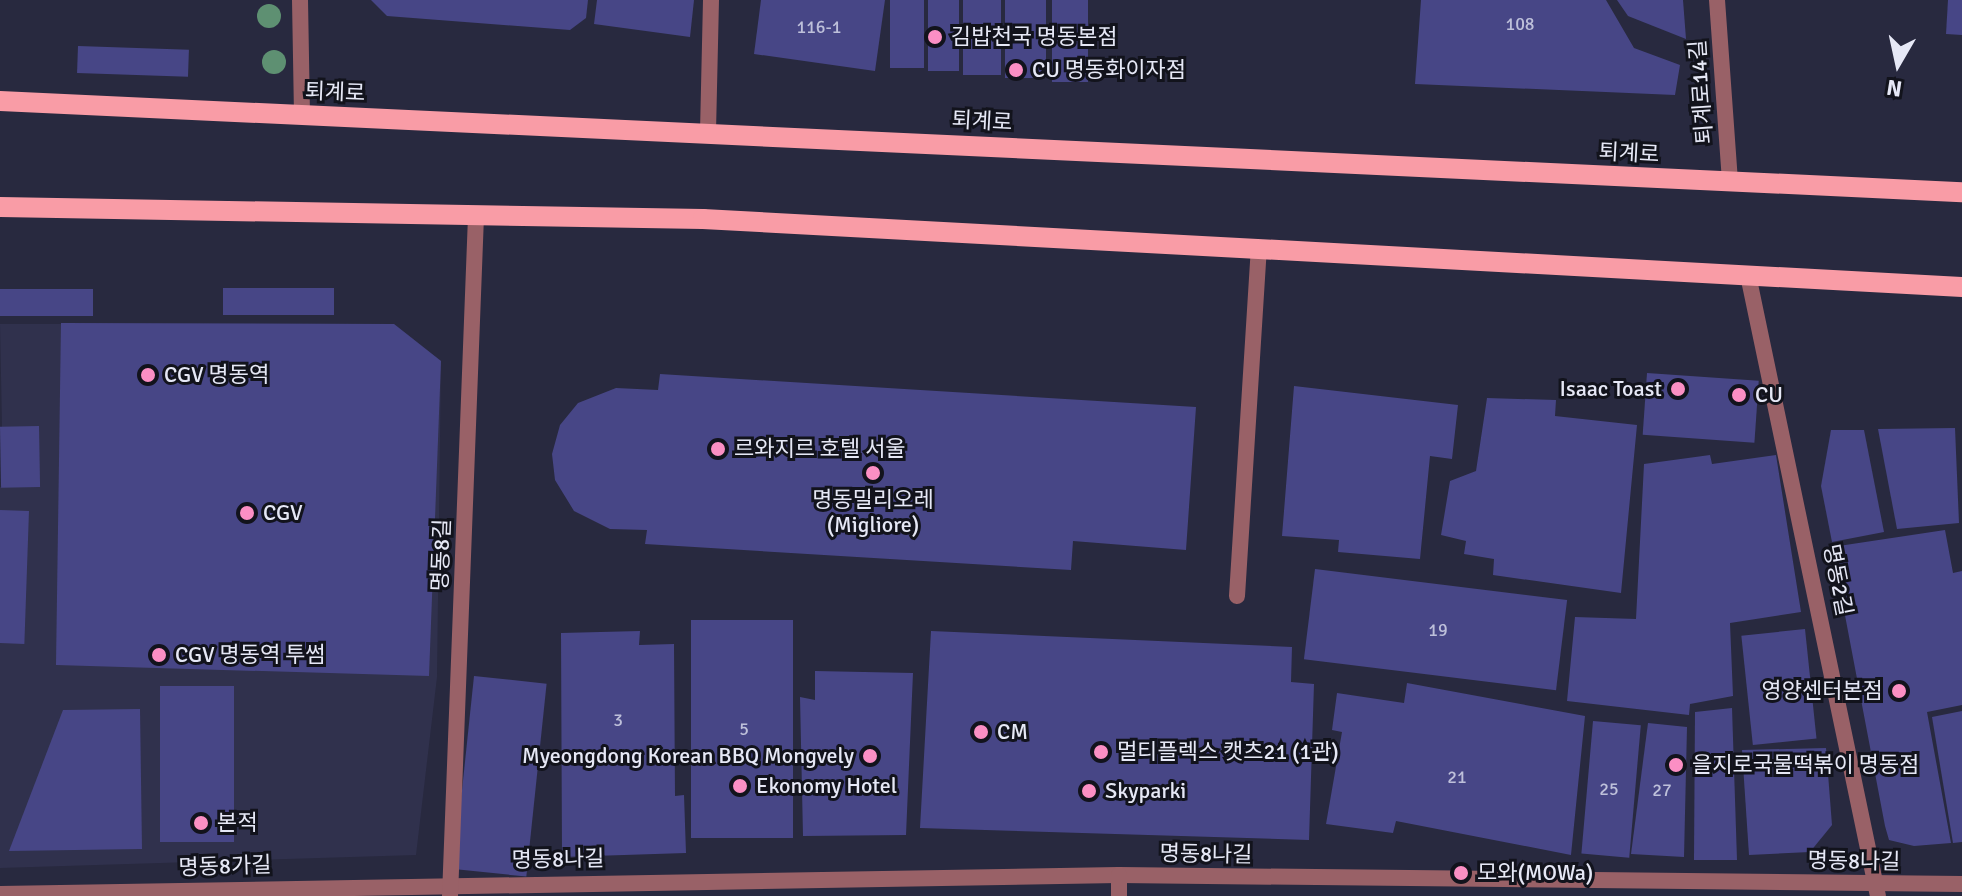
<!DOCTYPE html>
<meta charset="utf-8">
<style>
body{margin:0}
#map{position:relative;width:1962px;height:896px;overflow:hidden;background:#28293f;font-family:Signika,"Noto Sans KR",sans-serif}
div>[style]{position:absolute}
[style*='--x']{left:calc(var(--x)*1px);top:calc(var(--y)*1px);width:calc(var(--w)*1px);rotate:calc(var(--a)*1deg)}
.built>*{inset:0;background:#30314d}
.building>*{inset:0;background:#474686;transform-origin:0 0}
.lane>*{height:16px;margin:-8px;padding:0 8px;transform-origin:8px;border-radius:8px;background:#996167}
.street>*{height:16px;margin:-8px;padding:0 8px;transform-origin:8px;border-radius:8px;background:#996167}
.primary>*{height:20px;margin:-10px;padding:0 10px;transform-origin:10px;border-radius:10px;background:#f99ca6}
.trees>*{width:24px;height:24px;margin:-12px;border-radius:50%;background:#5e9072}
.dots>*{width:22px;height:22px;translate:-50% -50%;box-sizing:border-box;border:4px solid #12131c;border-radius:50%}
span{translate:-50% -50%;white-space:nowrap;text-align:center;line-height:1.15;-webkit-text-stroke:6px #12131c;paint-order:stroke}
.number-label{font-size:18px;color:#bec0da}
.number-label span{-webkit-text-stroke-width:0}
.poi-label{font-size:22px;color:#e6e8f6}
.left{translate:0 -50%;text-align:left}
.right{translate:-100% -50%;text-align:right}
.street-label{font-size:22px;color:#e6e8f6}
.north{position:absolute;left:1858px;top:24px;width:80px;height:80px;-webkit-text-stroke:6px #12131c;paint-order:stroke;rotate:189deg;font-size:22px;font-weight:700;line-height:32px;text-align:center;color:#e6e8f6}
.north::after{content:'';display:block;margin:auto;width:28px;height:36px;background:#e6e8f6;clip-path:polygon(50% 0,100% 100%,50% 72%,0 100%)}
</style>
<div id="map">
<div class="built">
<i style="clip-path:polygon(0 324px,394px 324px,441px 361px,437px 677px,416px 855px,0 868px,0 487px,39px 487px,2px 427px)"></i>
</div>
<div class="building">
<i style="clip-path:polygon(371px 0,588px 0,586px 18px,570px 30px,387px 16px)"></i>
<i style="clip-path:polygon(597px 0,694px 0,690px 37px,594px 24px)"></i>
<i style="clip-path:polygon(761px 0,885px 0,875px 71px,754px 54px)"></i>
<i style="left:890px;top:0;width:34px;height:68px"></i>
<i style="left:928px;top:0;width:31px;height:71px"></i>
<i style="left:963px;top:0;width:38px;height:75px"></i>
<i style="left:1005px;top:0;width:41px;height:78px"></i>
<i style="left:1052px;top:0;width:36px;height:82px"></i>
<i style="clip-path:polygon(1421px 0,1606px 0,1634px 48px,1680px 65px,1675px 95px,1415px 84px)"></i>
<i style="clip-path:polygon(1617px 0,1683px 0,1686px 39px,1628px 16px)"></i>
<i style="clip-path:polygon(1948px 0,1962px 0,1962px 35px,1946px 34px)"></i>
<i style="left:78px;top:46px;width:111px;height:27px;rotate:2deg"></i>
<i style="left:334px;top:288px;width:27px;height:111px;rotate:90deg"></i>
<i style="left:0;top:289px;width:93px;height:27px"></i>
<i style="clip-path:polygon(61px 323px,394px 324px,441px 361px,429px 676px,56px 665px)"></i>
<i style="left:1647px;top:373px;width:112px;height:62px;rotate:4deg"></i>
<i style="clip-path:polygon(660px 374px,1196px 407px,1186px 550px,1073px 541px,1071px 570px,645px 544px,647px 530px,610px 529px,574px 511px,555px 480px,552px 454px,560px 425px,578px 403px,616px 388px,658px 390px)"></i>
<i style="clip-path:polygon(1294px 386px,1458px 405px,1452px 459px,1430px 456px,1420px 559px,1338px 552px,1339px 540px,1282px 536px)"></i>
<i style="clip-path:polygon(1487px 398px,1556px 400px,1555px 416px,1637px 425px,1621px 593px,1493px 575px,1494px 559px,1464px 554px,1466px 541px,1441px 535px,1450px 481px,1476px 471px)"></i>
<i style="left:39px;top:426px;width:61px;height:39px;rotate:89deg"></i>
<i style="clip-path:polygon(1955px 428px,1959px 523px,1897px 529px,1878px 429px)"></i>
<i style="clip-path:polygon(1831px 430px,1864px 430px,1884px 532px,1832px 542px,1821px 486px)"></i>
<i style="clip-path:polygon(1710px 455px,1712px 464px,1776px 455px,1801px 612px,1730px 623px,1733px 696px,1690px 704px,1689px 715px,1567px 701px,1575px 617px,1636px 619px,1644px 464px)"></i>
<i style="left:0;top:510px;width:29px;height:133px;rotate:2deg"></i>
<i style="clip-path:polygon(1945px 530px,1953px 573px,1962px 571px,1962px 705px,1927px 712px,1951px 843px,1914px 846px,1889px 840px,1885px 826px,1832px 547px)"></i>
<i style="left:1315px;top:569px;width:254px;height:91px;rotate:7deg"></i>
<i style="left:793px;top:620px;width:218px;height:102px;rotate:90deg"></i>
<i style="left:1805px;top:629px;width:110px;height:64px;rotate:84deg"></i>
<i style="clip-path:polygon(640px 631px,639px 645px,674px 644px,675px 796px,684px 795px,686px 853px,562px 857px,561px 633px)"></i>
<i style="clip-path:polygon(931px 631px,1292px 647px,1291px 682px,1314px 684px,1309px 840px,920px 828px)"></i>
<i style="clip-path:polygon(815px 671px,913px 673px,906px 835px,803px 836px,800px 697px,815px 700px)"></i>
<i style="left:474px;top:676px;width:73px;height:194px;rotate:6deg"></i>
<i style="clip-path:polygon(1407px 683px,1585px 716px,1571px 855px,1396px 821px,1393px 833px,1326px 824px,1342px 732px,1332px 730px,1337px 693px,1404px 703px)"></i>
<i style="left:160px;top:686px;width:74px;height:156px"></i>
<i style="clip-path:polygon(1732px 708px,1737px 860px,1694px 860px,1695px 712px)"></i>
<i style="clip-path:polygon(140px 709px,142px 849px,9px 851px,63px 710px)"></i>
<i style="clip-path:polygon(1962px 711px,1962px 842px,1953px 843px,1932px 717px)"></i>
<i style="left:1593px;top:721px;width:48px;height:133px;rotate:5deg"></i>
<i style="clip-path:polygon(1648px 723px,1687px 727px,1684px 857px,1631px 854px)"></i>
<i style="clip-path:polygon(1826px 748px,1832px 825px,1810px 852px,1749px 855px,1742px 750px)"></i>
</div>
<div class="lane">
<i style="--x:1237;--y:596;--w:348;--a:-86.4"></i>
</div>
<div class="street">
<i style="--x:300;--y:0;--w:115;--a:89"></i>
<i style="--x:1717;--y:0;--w:181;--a:85.9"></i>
<i style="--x:708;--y:132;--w:132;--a:-88.7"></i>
<i style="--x:1748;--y:275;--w:634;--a:78.18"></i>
<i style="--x:0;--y:894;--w:1119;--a:-0.97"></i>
<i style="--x:1119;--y:875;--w:843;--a:0.61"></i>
<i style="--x:450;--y:896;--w:681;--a:-87.81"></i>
<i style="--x:1119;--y:896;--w:21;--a:-90"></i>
</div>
<div class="primary">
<i style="--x:0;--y:101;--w:1964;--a:2.66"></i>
<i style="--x:0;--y:207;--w:703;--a:0.98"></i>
<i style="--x:703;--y:219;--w:1261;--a:3.09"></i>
</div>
<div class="trees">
<i style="left:269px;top:16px"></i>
<i style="left:274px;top:62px"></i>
</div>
<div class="dots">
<i style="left:935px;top:37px;background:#fb8fc4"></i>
<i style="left:1016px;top:70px;background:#fb8fc4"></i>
<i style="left:148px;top:375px;background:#fb8fc4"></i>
<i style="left:1678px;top:389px;background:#fb8fc4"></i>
<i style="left:1739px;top:395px;background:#fb8fc4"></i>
<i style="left:718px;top:449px;background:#fb8fc4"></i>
<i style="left:873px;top:473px;background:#fb8fc4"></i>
<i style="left:247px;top:513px;background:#fb8fc4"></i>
<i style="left:159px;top:655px;background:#fb8fc4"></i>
<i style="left:1899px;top:691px;background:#fb8fc4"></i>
<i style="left:981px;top:732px;background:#fb8fc4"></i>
<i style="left:1101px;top:752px;background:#fb8fc4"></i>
<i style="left:870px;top:756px;background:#fb8fc4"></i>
<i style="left:1676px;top:765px;background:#fb8fc4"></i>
<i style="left:740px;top:786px;background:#fb8fc4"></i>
<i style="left:1089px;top:791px;background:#fb8fc4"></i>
<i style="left:201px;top:823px;background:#fb8fc4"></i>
<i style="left:1461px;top:873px;background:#fb8fc4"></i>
</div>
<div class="number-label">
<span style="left:1520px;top:24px">108</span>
<span style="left:819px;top:27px">116-1</span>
<span style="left:1438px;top:630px">19</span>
<span style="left:618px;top:720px">3</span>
<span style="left:744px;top:729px">5</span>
<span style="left:1457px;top:777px">21</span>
<span style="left:1609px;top:789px">25</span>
<span style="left:1662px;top:790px">27</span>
</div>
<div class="poi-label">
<span class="left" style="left:951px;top:37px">김밥천국 명동본점</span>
<span class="left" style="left:1032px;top:70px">CU 명동화이자점</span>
<span class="left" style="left:164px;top:375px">CGV 명동역</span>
<span class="right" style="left:1662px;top:389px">Isaac Toast</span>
<span class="left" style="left:1755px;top:395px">CU</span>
<span class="left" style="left:734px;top:449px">르와지르 호텔 서울</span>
<span style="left:873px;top:512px">명동밀리오레<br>(Migliore)</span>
<span class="left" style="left:263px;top:513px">CGV</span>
<span class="left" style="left:175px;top:655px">CGV 명동역 투썸</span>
<span class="right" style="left:1883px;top:691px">영양센터본점</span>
<span class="left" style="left:997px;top:732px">CM</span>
<span class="left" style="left:1117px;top:752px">멀티플렉스 캣츠21 (1관)</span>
<span class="right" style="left:854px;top:756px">Myeongdong Korean BBQ Mongvely</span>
<span class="left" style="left:1692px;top:765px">을지로국물떡볶이 명동점</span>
<span class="left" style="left:756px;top:786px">Ekonomy Hotel</span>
<span class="left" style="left:1105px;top:791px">Skyparki</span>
<span class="left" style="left:217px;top:823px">본적</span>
<span class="left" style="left:1477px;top:873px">모와(MOWa)</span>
</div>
<div class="street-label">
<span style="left:335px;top:92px;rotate:2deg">퇴계로</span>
<span style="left:1701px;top:92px;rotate:-94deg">퇴계로14길</span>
<span style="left:982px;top:121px;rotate:3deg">퇴계로</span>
<span style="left:1629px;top:153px;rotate:3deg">퇴계로</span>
<span style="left:441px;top:555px;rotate:-88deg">명동8길</span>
<span style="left:1838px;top:580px;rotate:79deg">명동2길</span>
<span style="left:1206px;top:854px;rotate:1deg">명동8나길</span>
<span style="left:558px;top:859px;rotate:-1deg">명동8나길</span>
<span style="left:1854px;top:861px;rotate:1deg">명동8나길</span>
<span style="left:225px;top:866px;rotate:-2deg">명동8가길</span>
</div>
<div class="north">N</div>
</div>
